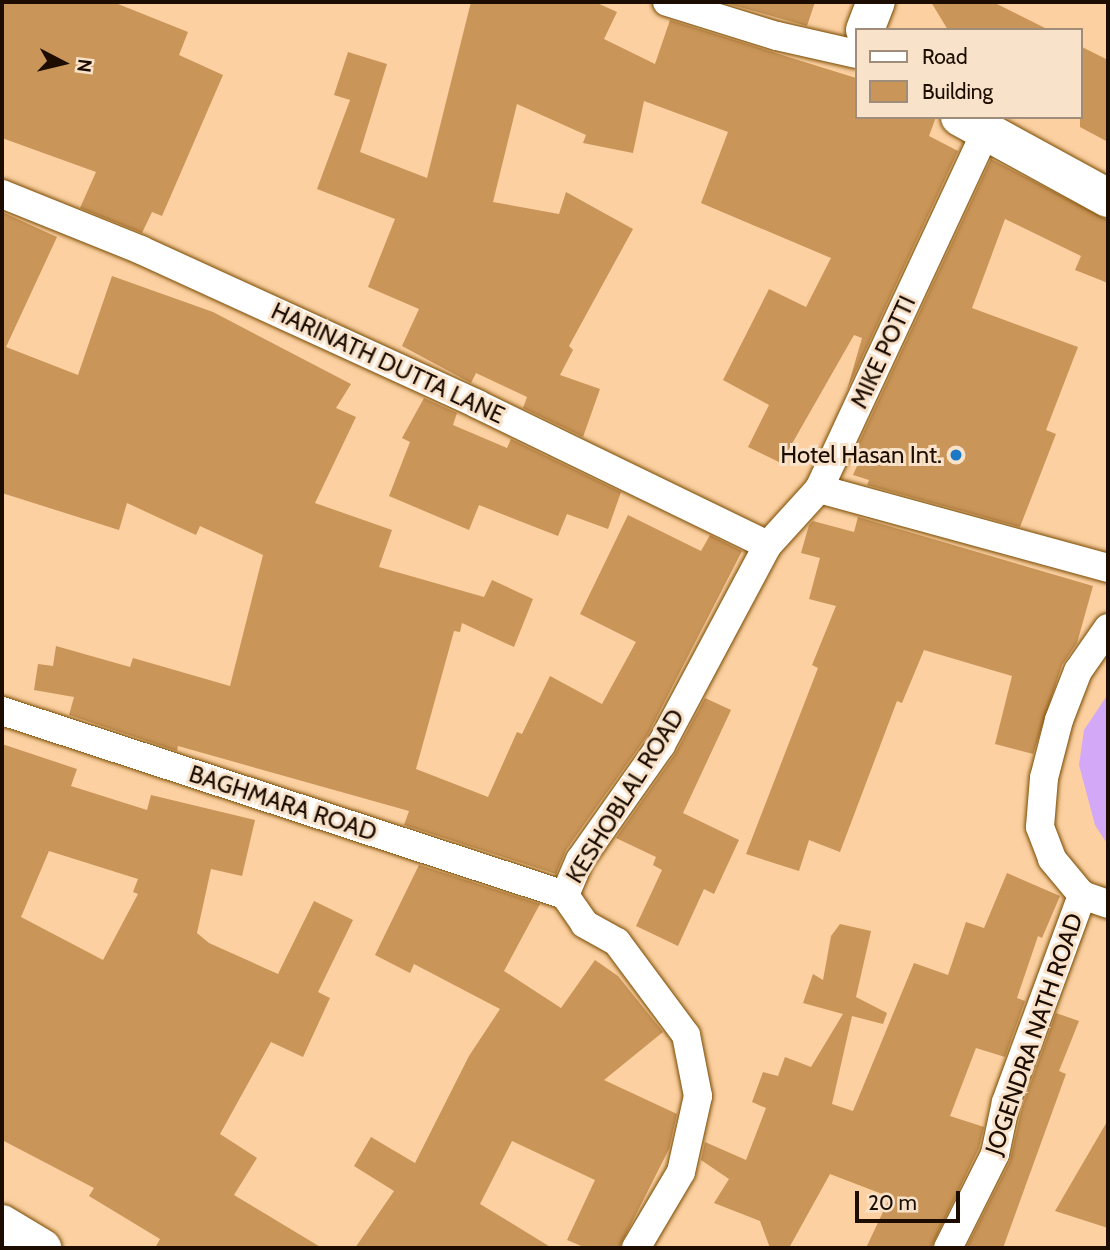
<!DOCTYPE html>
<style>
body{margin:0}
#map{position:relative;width:1110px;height:1250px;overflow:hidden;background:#fcd0a0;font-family:Cabin,sans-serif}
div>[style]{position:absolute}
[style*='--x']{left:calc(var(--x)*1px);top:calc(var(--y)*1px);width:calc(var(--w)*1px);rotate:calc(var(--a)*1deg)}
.water>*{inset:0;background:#d3a8f7}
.building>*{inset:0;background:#c99558}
.roads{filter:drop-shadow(0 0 2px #794a00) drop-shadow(0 0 2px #794a00)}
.street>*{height:28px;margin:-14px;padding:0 14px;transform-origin:14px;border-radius:14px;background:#fff}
.secondary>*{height:38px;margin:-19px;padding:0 19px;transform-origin:19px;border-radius:19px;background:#fff}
.dots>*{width:19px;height:19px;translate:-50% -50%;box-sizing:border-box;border:4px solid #f8e2ca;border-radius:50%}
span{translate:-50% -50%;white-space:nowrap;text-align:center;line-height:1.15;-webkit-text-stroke:6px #f8e2ca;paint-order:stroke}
.street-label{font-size:24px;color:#1c0d00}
.poi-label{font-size:24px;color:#1c0d00}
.right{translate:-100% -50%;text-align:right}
.frame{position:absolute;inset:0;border:4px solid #1c0d00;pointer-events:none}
.legend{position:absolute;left:855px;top:28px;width:228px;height:91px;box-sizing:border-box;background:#f8e2ca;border:2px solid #a08d79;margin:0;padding:9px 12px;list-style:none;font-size:21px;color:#1c0d00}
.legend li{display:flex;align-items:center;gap:14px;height:35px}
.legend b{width:35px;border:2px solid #a08d79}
.north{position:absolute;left:28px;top:28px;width:70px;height:70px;-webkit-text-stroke:5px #f8e2ca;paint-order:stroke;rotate:97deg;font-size:19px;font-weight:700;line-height:28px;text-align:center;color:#1c0d00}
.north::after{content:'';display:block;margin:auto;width:24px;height:32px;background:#1c0d00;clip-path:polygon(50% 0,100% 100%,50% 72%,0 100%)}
.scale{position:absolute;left:855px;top:1191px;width:105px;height:32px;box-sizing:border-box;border:4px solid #1c0d00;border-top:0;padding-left:9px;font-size:21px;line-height:24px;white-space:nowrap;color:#1c0d00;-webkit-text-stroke:5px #f8e2ca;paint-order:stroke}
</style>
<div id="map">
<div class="water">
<i style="clip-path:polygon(1108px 694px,1108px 845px,1095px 825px,1079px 765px,1084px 730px)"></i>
</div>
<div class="building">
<i style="clip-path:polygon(2px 2px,113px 2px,188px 32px,179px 55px,223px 75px,162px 216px,152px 212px,142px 233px,80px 208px,96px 172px,2px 138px)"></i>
<i style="clip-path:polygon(471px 2px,595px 2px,617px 12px,604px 39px,655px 64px,670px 20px,856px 78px,856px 117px,936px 117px,929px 136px,958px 151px,847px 390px,862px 338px,854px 335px,781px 463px,748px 447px,769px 405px,723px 380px,769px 289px,806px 307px,831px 258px,701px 203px,728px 132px,644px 101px,633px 153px,583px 143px,586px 135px,517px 104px,493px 202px,559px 214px,566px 192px,633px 229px,569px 346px,573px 350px,560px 375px,600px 389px,583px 437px,523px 408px,527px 397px,476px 373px,471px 383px,402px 346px,419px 309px,368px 287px,395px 219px,317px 189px,350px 100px,334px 95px,348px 52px,387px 64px,360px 152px,427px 178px)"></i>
<i style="clip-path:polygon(722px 2px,815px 2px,807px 26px)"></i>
<i style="clip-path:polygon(931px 2px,993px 2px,1049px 30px,948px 30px)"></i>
<i style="clip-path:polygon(1080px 46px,1108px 60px,1108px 142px,1080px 127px)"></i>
<i style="clip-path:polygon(991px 159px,1108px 220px,1108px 283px,1075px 270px,1081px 256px,1005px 219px,972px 308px,1078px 347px,1046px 430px,1056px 434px,1020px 527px,867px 485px,869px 480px,853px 475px,862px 455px,855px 451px)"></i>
<i style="clip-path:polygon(2px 212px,57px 237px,6px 347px,78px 375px,112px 276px,213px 312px,351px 384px,336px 408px,356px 417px,315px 503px,392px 530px,379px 567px,484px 597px,492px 580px,533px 599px,514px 647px,462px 623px,460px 632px,454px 631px,416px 769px,488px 797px,517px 732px,522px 734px,550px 676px,602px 704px,636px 642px,580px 614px,628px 515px,701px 551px,710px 535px,742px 551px,647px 736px,566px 850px,556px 874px,404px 825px,409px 811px,178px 746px,177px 751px,69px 715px,74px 697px,34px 690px,38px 664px,53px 666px,56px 646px,130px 667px,133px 658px,230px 686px,263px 555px,200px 526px,196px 535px,127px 503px,119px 530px,2px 493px)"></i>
<i style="clip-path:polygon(424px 398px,457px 413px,453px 425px,507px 448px,511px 439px,621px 492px,608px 529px,567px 514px,558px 536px,479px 505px,469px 530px,389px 496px,410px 442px,402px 438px)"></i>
<i style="clip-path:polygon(858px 517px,1093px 586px,1077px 643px,1062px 665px,1033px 754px,995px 744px,1012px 676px,924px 650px,902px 703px,897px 701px,840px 852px,809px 840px,799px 871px,746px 854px,818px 668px,812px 665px,836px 606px,809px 599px,820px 558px,801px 553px,809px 525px,813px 521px,854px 532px)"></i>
<i style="clip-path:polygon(705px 698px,731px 710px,683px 813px,739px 840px,714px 894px,704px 889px,678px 946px,636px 926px,662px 870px,653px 865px,656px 857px,616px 838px,675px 754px)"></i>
<i style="clip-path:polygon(evenodd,2px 744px,77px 769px,71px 786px,147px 810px,151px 795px,255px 820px,242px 876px,211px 869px,197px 933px,209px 943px,278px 974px,314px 901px,353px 920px,318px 992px,330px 998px,303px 1057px,271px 1042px,220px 1134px,257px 1158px,234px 1195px,322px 1248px,155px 1248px,160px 1239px,89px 1196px,94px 1188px,2px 1140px,2px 744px,49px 851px,138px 879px,133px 892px,138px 894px,103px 960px,21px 917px,49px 851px)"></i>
<i style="clip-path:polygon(419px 865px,540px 904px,504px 971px,561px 1008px,595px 960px,618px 976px,663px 1032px,604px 1080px,677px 1114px,669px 1149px,619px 1248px,586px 1248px,567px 1240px,595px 1180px,512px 1141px,480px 1204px,552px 1248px,355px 1248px,394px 1191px,354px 1166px,371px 1137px,415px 1163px,469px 1056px,500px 1009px,414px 964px,410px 973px,375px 955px)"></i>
<i style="clip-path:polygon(1007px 873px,1060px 896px,1042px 938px,1038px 936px,1017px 998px,1025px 1001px,1005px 1057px,976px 1048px,950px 1116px,984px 1127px,979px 1148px,931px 1248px,866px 1248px,890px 1197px,830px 1174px,789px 1248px,770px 1248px,760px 1221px,714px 1203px,729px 1179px,701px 1160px,705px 1142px,746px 1160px,766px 1108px,752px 1102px,763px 1072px,778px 1076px,785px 1057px,811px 1067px,843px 1014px,803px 1003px,813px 974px,823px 980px,831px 936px,840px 924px,871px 931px,856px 997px,887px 1013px,883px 1024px,852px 1016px,832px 1104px,853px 1111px,914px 963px,948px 975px,966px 922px,984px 928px)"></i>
<i style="clip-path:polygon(1056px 1013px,1079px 1021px,1059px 1071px,1066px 1074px,1003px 1248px,966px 1248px,1010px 1161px,1022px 1107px)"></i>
<i style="clip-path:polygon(1108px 1120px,1108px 1228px,1055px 1211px)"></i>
</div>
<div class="roads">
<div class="street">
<i style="--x:667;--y:2;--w:115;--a:17.2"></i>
<i style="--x:777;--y:36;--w:81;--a:12.8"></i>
<i style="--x:2;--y:194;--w:150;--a:21.9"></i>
<i style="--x:141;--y:250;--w:370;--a:24.6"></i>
<i style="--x:477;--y:404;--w:323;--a:25.9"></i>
<i style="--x:819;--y:489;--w:300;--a:15.3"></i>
<i style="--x:1108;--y:628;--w:52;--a:124.9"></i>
<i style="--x:1078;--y:671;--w:53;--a:111.2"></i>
<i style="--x:1059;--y:720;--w:60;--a:104.5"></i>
<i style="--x:1044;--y:778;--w:49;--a:94.7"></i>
<i style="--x:1040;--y:827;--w:34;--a:69"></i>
<i style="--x:1052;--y:859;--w:47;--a:50.2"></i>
<i style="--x:1082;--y:895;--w:28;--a:19"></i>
<i style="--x:2;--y:711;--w:592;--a:18.1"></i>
<i style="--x:636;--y:1248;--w:88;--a:-59.4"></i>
<i style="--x:681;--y:1172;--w:78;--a:-77.4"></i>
<i style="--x:698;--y:1096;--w:62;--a:-101.1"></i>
<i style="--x:686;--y:1035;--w:116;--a:-126.6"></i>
<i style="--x:617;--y:942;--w:37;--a:-151"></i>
<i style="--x:585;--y:924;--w:35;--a:-125"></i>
<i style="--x:565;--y:895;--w:38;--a:-67"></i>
<i style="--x:580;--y:860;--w:141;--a:-54.8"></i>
<i style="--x:661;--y:745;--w:227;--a:-61.9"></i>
<i style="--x:768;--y:545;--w:76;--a:-47.7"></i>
<i style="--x:819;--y:489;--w:393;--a:-65"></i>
<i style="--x:948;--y:1248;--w:105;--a:-63.4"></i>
<i style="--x:995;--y:1154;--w:53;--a:-78.1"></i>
<i style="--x:1006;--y:1102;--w:221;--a:-69.8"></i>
</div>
<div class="secondary">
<i style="--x:865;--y:30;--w:30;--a:-69"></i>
<i style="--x:960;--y:117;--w:169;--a:28.7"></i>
<i style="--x:2;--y:1224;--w:47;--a:31"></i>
</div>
</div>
<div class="dots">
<i style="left:956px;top:455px;background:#1b79c6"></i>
</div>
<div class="street-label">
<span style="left:883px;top:352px;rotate:-65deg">MIKE POTTI</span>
<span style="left:388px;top:363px;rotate:25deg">HARINATH DUTTA LANE</span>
<span style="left:625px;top:796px;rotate:-58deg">KESHOBLAL ROAD</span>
<span style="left:283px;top:803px;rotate:18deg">BAGHMARA ROAD</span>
<span style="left:1034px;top:1034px;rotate:-71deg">JOGENDRA NATH ROAD</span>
</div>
<div class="poi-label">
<span class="right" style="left:942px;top:455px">Hotel Hasan Int.</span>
</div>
<div class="frame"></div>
<ul class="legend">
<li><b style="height:9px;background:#fff"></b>Road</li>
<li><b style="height:19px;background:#c99558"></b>Building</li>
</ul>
<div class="north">N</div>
<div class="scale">20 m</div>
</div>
